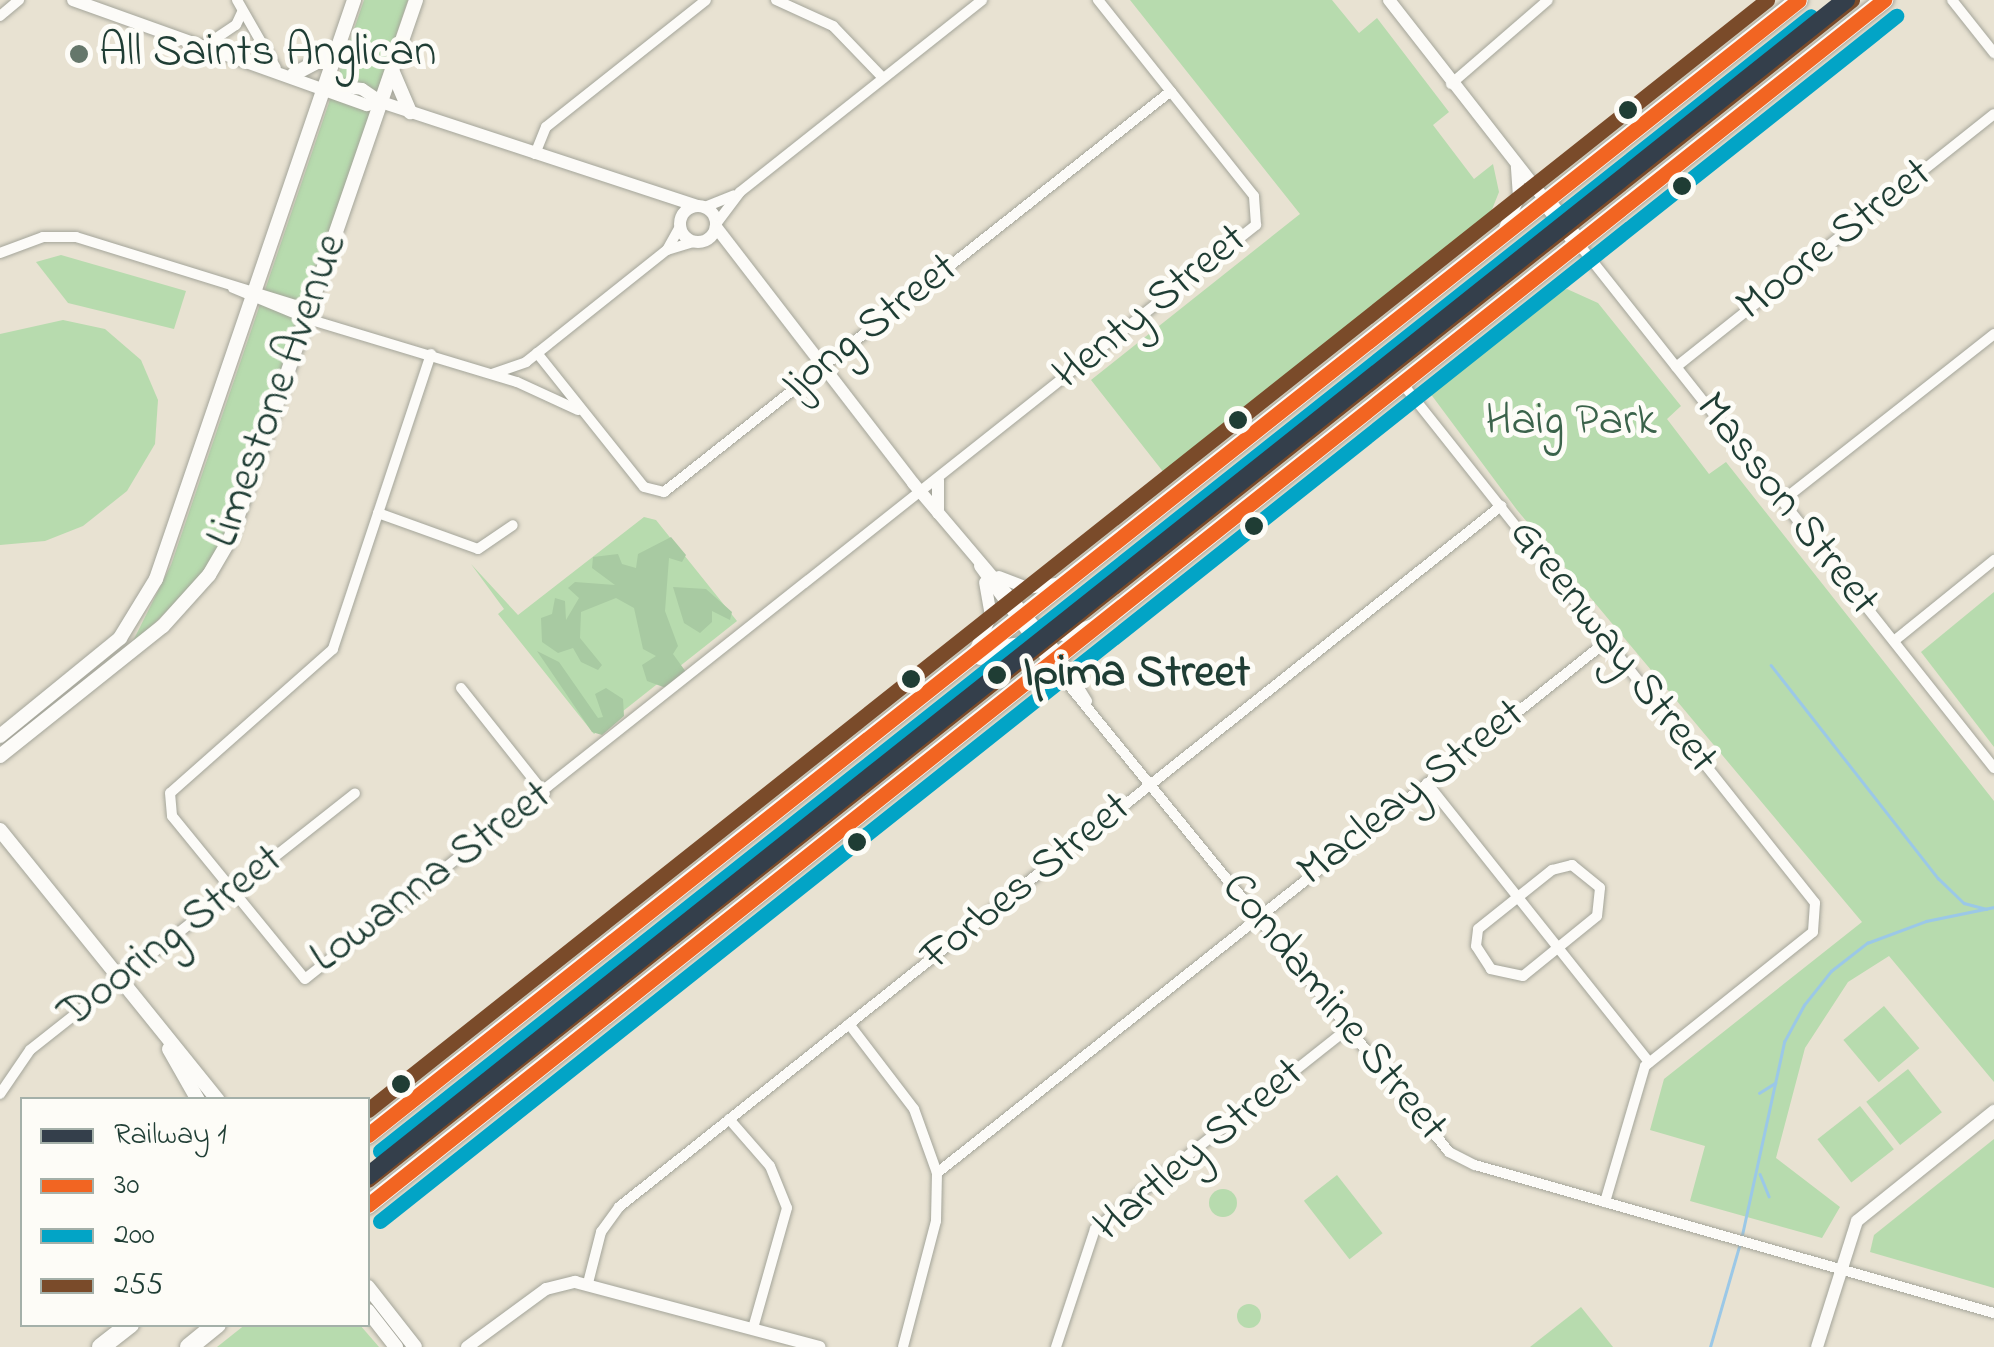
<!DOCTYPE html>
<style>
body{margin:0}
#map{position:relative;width:1994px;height:1347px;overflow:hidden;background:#e8e2d2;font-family:"Indie Flower",sans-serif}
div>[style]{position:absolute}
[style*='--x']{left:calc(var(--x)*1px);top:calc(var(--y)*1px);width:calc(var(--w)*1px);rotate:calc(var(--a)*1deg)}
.green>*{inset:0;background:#b7dbae;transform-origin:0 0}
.round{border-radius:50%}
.forest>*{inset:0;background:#a8caa2}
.stream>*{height:2.5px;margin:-1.25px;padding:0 1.25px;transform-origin:1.25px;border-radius:1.25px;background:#9bc8e7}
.roads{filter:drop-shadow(0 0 2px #a4a59a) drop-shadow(0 0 2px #a4a59a)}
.minor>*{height:10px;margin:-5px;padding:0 5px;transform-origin:5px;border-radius:5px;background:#fcfbf8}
.tertiary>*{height:12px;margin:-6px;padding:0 6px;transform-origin:6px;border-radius:6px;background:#fcfbf8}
.tertiary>.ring{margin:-6px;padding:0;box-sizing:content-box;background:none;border:12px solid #fcfbf8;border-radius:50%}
.secondary>*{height:14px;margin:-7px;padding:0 7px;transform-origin:7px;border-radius:7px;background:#fcfbf8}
.trunk>*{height:18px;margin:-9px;padding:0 9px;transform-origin:9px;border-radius:9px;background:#fcfbf8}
.bus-1>*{height:15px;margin:-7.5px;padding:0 7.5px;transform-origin:7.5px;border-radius:7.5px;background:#f26522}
.bus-2>*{height:15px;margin:-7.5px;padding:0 7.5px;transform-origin:7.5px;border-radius:7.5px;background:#02a4c6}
.bus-3>*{height:15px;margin:-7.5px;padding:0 7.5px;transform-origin:7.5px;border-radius:7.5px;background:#7a4b2a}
.rail-1>*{height:18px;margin:-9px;padding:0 9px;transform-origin:9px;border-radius:9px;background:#343f4b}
.dots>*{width:28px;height:28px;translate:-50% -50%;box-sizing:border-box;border:5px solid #fdfcf7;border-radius:50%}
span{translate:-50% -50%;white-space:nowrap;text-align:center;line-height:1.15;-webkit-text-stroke:10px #fdfcf7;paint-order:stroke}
.poi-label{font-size:45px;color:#1f3d34}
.left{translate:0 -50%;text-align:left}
.street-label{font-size:45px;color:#1f3d34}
.park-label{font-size:45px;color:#3b634b}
.stop-label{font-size:45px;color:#1f3d34;font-weight:700}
.legend{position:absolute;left:20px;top:1097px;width:350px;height:230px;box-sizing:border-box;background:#fdfcf7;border:2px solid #a4b0a9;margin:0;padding:12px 18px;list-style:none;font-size:30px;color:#1f3d34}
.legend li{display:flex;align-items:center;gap:20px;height:50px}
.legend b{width:50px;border:2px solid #a4b0a9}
</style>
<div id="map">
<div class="green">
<i style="clip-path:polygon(364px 0,408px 0,231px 526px,207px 572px,130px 647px,171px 565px)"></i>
<i style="clip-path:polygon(1130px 0,1332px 0,1359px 33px,1377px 18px,1449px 112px,1433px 125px,1474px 179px,1493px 164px,1499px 192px,1485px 227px,1168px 478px,1091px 380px,1300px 214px)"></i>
<i style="clip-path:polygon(61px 255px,186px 291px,174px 329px,68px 303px,36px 262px)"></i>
<i style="clip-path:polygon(1567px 289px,1598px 303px,1681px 406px,1667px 419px,1709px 474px,1726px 462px,1994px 801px,1994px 1082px,1889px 956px,1848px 982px,1805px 1048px,1776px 1158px,1840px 1207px,1822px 1238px,1690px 1201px,1705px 1146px,1650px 1130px,1664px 1079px,1862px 922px,1517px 510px,1427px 389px,1539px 298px)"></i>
<i style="clip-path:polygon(63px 320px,105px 329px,141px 360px,158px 400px,155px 444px,127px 491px,83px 526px,45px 541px,0 545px,0 334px)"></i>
<i style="clip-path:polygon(644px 517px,656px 520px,737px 621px,594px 734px,498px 614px,504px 609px,471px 564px,518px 615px)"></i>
<i style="clip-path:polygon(1994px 592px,1994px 747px,1921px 652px)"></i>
<i style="left:1884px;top:1006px;width:55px;height:53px;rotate:50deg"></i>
<i style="left:1908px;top:1069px;width:55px;height:53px;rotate:52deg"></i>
<i style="left:1860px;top:1106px;width:55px;height:54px;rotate:52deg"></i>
<i style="clip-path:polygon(1994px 1139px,1994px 1288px,1870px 1252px,1874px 1235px)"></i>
<i style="left:1337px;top:1175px;width:74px;height:42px;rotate:52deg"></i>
<i class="round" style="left:1209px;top:1189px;width:28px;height:28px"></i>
<i class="round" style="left:1237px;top:1304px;width:24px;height:24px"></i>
<i style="clip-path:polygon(1581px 1307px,1613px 1347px,1530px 1347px)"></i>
<i style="clip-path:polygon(246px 1324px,360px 1325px,379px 1347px,217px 1347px)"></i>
</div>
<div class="forest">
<i style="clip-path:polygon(671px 537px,686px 555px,682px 562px,669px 558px,665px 611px,678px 646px,673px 654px,686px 672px,666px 688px,647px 681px,642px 665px,656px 656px,643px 649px,634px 608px,616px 598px,581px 612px,580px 638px,602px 665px,598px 670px,581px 662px,573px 648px,558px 653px,542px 642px,541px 618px,552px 614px,555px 598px,565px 601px,566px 620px,579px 598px,568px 588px,575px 582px,615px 585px,592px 568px,593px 557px,618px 554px,622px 564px,636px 568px,638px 554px)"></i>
<i style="clip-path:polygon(673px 587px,706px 589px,732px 612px,730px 620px,712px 611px,712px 622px,700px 633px,684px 623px)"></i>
<i style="clip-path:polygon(537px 651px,559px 662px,598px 718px,603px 717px,595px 694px,606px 688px,623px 699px,624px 716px,602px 735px,592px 732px)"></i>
</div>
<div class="stream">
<i style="--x:1771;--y:665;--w:271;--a:51.9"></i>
<i style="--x:1938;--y:878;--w:36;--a:44"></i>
<i style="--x:1964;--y:903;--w:23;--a:15"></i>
<i style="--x:1759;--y:1093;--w:19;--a:-32"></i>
<i style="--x:1760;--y:1174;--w:24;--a:68"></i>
<i style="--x:1742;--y:1235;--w:198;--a:-77.7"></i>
<i style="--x:1784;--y:1042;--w:42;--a:-61.6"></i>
<i style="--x:1804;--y:1005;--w:43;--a:-51.5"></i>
<i style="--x:1831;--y:971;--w:46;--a:-37.9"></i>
<i style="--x:1867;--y:943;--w:63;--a:-20.4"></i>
<i style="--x:1926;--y:921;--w:69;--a:-11.6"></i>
<i style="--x:1710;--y:1347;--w:108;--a:-73.9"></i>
</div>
<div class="roads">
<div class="minor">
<i style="--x:237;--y:0;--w:78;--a:60.2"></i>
<i style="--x:776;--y:0;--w:63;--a:24.5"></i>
<i style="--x:833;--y:26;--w:72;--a:46.1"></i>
<i style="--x:1952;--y:0;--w:68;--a:51.6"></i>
<i style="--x:0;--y:16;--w:25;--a:-40"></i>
<i style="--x:206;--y:45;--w:36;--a:-34"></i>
<i style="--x:236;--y:25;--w:14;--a:-65"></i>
<i style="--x:1451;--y:84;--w:128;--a:-40.9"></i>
<i style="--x:535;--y:154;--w:29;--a:-68"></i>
<i style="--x:546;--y:127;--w:204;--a:-38.4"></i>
<i style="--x:705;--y:207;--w:31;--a:-22"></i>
<i style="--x:716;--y:224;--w:40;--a:-53"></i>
<i style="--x:740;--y:192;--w:309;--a:-38.4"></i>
<i style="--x:1578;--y:243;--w:670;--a:51.61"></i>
<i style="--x:667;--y:250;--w:29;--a:-61"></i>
<i style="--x:0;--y:253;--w:46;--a:-20.4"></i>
<i style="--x:43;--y:237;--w:33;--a:0"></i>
<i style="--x:76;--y:237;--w:250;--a:17.2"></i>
<i style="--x:233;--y:288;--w:81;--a:22.5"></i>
<i style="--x:308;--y:319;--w:218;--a:16.8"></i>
<i style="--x:517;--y:382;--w:67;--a:24.7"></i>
<i style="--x:537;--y:353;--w:171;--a:51.4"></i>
<i style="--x:644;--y:487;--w:21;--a:14"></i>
<i style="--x:664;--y:492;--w:646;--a:-38.34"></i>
<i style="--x:431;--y:354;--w:311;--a:108.4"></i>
<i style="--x:333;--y:649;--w:217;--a:138.5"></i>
<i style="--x:170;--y:793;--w:23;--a:85"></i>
<i style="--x:172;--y:816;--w:210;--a:50.8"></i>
<i style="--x:305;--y:979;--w:1214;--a:-38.41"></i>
<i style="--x:1256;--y:225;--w:29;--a:-94"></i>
<i style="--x:1254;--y:196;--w:251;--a:-128.5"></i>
<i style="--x:1676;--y:367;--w:406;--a:-38.5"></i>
<i style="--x:492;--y:374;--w:36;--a:-19"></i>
<i style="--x:526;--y:362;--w:180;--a:-38.5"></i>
<i style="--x:667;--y:250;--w:31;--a:-17"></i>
<i style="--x:1402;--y:383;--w:664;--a:51.54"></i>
<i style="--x:1815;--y:903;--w:29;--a:94"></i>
<i style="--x:1813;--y:932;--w:215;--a:141.4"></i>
<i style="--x:1645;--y:1066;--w:142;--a:106.4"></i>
<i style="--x:1782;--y:501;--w:270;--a:-38.2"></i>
<i style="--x:378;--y:513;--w:106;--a:19.8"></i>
<i style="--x:478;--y:549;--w:42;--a:-34.4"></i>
<i style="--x:1894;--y:641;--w:129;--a:-39"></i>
<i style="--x:1059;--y:655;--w:54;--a:58.7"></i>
<i style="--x:1050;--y:662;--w:632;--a:50.84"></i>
<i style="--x:1449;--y:1152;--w:29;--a:27"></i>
<i style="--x:1475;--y:1165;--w:540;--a:15.92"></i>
<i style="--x:461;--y:688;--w:135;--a:51.6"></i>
<i style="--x:1427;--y:783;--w:357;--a:51.5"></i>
<i style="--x:1572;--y:865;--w:36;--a:39"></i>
<i style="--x:1600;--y:888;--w:28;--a:96"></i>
<i style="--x:1597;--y:916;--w:95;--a:141"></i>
<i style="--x:1523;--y:976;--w:33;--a:-168"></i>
<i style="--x:1491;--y:969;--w:27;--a:-123"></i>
<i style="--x:1476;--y:946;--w:17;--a:-83"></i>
<i style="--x:1478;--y:929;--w:95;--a:-38.6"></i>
<i style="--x:1552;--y:870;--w:21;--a:-14"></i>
<i style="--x:849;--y:1024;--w:107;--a:52.6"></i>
<i style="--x:914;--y:1109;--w:68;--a:70.2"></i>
<i style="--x:937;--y:1173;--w:48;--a:91.2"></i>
<i style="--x:936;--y:1221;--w:130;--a:104.7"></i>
<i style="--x:0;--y:1094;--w:53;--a:-55.7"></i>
<i style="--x:30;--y:1050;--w:414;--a:-38.3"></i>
<i style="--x:729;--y:1119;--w:62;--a:48.9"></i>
<i style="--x:770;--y:1166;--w:45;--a:68"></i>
<i style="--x:787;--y:1208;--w:125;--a:105.8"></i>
<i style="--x:937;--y:1173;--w:856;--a:-38.45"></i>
<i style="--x:588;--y:1283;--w:53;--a:-75.7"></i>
<i style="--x:601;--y:1232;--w:31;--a:-54"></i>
<i style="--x:619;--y:1207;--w:1127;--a:-38.48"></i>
<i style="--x:1056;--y:1347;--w:124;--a:-71.7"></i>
<i style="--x:1095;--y:1229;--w:324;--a:-38.4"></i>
</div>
<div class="tertiary">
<i style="--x:73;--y:0;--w:312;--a:19.7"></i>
<i style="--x:367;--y:105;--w:14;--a:-12"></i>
<i style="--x:1389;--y:0;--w:255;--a:52"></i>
<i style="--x:325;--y:85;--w:37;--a:6"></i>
<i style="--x:362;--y:89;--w:23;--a:34"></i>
<i style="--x:381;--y:102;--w:333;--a:18.2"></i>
<i class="ring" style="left:680px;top:206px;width:24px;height:24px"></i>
<i style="--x:716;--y:227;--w:323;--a:52.4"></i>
<i style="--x:913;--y:483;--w:226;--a:49.7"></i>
<i style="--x:1505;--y:228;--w:34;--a:-66"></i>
<i style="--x:1519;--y:197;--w:31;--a:-94"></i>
<i style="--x:938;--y:513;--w:33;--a:-90"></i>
<i style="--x:980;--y:566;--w:119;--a:53.9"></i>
<i style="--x:999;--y:577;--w:30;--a:21"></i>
<i style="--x:1027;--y:588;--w:35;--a:-8"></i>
<i style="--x:1039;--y:632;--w:26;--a:7"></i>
<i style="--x:1065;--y:635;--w:29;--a:-20"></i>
<i style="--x:976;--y:649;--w:36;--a:-66"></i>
<i style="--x:991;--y:616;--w:34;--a:-100"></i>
<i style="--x:980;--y:659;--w:24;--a:-33"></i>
<i style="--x:1000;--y:646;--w:35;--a:-8"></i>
<i style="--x:467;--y:1347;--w:98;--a:-36.3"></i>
<i style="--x:546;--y:1289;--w:30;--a:-14"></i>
<i style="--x:575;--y:1282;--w:253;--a:14.9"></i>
<i style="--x:1817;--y:1347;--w:132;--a:-72.4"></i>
<i style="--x:1857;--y:1221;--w:176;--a:-38.8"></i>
</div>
<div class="secondary">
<i style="--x:392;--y:70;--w:46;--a:66.8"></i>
<i style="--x:294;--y:74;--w:43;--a:-27.8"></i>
<i style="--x:0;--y:736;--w:155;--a:-39.2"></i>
<i style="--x:120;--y:638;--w:69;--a:-58.6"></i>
<i style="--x:156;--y:579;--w:612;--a:-71.12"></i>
<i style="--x:0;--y:756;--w:208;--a:-38.6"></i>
<i style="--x:163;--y:626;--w:69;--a:-48"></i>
<i style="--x:209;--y:575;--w:42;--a:-59.7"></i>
<i style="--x:230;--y:539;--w:570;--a:-70.96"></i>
<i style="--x:0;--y:830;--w:347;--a:51.1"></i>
<i style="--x:169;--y:1049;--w:59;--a:60.4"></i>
<i style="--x:368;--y:1287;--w:76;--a:51.9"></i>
<i style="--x:368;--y:1311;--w:46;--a:52.1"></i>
</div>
<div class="trunk">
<i style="--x:1546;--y:201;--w:53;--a:52.7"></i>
<i style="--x:368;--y:1135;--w:1826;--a:-38.42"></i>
<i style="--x:368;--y:1205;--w:1937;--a:-38.48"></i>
<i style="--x:101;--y:1347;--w:37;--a:-38"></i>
<i style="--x:189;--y:1347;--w:36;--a:-39"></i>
</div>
</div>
<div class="bus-1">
<i style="--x:368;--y:1135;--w:1826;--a:-38.42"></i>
<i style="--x:368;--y:1205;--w:1937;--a:-38.48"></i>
</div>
<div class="bus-2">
<i style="--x:380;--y:1151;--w:1826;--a:-38.42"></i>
<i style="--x:380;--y:1221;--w:1937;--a:-38.48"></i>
</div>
<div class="bus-3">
<i style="--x:368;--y:1110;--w:1786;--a:-38.43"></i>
<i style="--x:368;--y:1180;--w:1896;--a:-38.49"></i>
</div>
<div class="rail-1">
<i style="--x:368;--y:1176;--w:1889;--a:-38.51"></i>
</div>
<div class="dots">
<i style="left:79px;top:54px;background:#65776b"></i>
<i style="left:1628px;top:110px;background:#1f3d34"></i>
<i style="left:1682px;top:186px;background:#1f3d34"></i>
<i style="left:1238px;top:420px;background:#1f3d34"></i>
<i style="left:1254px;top:526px;background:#1f3d34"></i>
<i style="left:997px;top:675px;background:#1f3d34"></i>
<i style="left:911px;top:679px;background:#1f3d34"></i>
<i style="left:857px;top:842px;background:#1f3d34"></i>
<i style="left:401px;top:1084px;background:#1f3d34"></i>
</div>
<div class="poi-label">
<span class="left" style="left:99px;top:54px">All Saints Anglican</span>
</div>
<div class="street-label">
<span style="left:1835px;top:241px;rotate:-38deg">Moore Street</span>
<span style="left:1151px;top:308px;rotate:-39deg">Henty Street</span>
<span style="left:871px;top:328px;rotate:-38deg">Ijong Street</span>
<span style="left:279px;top:391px;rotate:-70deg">Limestone Avenue</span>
<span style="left:1786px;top:505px;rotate:52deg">Masson Street</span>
<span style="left:1612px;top:647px;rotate:52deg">Greenway Street</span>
<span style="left:1412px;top:794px;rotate:-38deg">Macleay Street</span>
<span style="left:432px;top:878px;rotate:-37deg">Lowanna Street</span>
<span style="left:1027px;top:883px;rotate:-39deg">Forbes Street</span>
<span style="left:172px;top:938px;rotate:-38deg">Dooring Street</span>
<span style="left:1333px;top:1008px;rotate:51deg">Condamine Street</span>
<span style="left:1200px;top:1151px;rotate:-40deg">Hartley Street</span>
</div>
<div class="park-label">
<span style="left:1571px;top:423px">Haig Park</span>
</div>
<div class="stop-label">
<span class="left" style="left:1023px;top:675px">Ipima Street</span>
</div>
<ul class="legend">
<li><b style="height:12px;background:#343f4b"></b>Railway 1</li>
<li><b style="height:12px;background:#f26522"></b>30</li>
<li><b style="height:12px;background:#02a4c6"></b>200</li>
<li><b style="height:12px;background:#7a4b2a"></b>255</li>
</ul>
</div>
